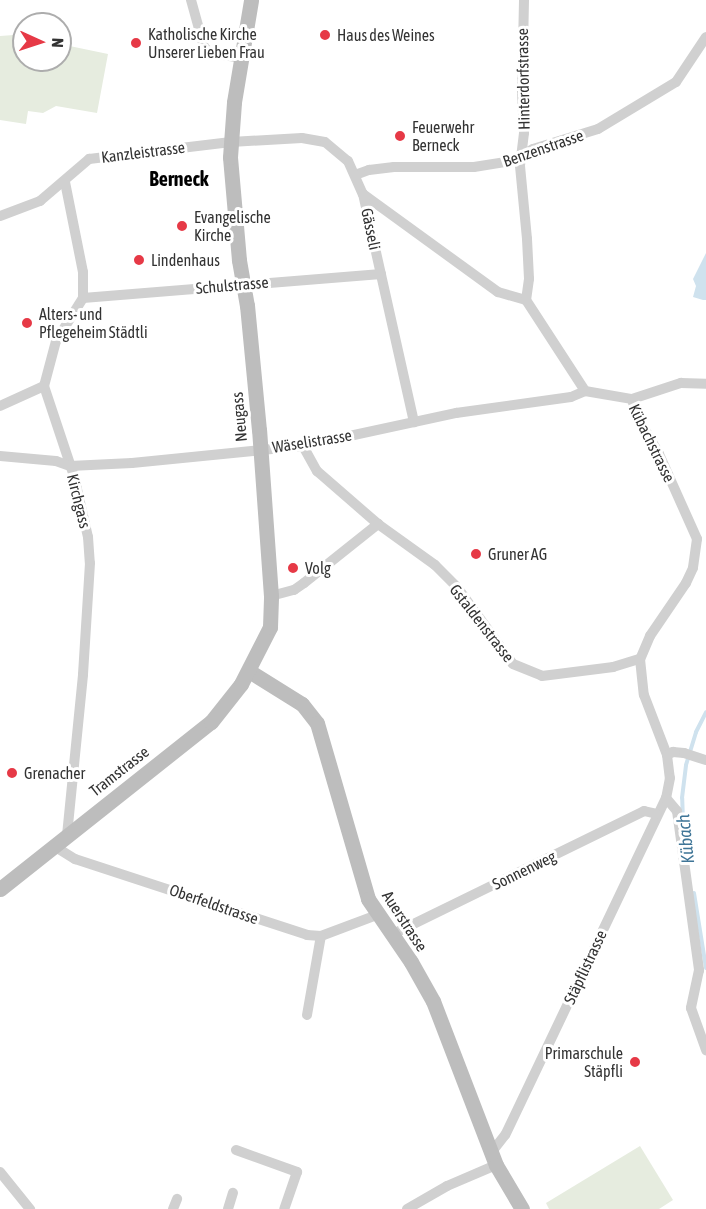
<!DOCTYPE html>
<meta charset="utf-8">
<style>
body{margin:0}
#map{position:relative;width:706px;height:1209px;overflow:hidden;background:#fff;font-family:"Asap Condensed",sans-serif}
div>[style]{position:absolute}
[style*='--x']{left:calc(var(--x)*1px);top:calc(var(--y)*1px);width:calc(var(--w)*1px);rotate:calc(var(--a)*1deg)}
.green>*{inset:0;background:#e6ecdf}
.water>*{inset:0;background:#cfe2ee}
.stream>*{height:4px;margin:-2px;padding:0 2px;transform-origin:2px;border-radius:2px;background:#cfe2ee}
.minor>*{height:10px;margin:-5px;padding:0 5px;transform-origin:5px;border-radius:5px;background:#d0d0d0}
.secondary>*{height:15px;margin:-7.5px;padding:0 7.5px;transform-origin:7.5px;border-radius:7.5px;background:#bdbdbd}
.dots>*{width:16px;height:16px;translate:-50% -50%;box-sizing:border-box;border:3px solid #fff;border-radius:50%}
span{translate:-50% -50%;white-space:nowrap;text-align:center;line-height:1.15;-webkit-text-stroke:6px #fff;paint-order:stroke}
.poi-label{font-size:16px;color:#333}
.left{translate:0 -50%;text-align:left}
.right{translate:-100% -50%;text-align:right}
.street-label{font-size:16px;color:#333}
.water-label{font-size:18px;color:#3f7597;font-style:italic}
.quarter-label{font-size:20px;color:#000;font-weight:700}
.north{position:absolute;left:12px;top:12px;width:60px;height:60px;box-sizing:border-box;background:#fff;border:2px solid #adadad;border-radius:50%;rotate:93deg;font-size:16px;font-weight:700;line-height:24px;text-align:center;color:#333}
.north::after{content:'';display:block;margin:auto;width:21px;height:27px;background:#e63946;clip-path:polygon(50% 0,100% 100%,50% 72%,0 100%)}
</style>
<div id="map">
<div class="green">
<i style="clip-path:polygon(14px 35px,24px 37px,24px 60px,60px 60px,60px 44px,108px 54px,97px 113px,56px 106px,43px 113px,28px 111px,26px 124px,0 120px,0 36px)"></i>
<i style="clip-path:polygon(640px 1146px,673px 1200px,659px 1209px,549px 1209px,546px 1203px)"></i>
</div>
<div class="water">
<i style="clip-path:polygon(706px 253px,706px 300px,703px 300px,693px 297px,696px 286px,693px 279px)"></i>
</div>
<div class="stream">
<i style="--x:683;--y:821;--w:23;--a:-92"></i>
<i style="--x:682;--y:798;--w:33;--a:-83"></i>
<i style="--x:686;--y:765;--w:34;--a:-73"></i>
<i style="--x:696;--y:732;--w:22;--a:-63"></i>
<i style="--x:694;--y:893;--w:76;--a:80.9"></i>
</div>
<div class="minor">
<i style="--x:191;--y:0;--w:49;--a:74.5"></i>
<i style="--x:204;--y:47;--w:9;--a:41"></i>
<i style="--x:211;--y:53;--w:30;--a:9"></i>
<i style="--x:524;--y:0;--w:92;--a:91.2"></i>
<i style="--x:522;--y:92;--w:41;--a:87.2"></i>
<i style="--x:524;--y:133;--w:33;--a:97"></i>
<i style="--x:520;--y:166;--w:73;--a:84.5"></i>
<i style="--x:527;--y:239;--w:40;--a:87.1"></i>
<i style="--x:529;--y:279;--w:21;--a:98"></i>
<i style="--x:355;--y:175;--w:15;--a:-20"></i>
<i style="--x:369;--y:170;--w:25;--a:-7"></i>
<i style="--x:394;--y:167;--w:80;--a:0"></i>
<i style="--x:474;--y:167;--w:38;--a:-9"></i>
<i style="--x:512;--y:161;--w:24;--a:-30"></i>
<i style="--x:533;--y:149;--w:68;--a:-17.1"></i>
<i style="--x:598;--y:129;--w:91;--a:-31.1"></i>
<i style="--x:676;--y:82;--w:54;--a:-56.3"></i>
<i style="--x:65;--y:182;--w:92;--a:78.7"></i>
<i style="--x:83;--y:272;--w:26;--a:90"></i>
<i style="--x:83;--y:298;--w:51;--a:122.1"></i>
<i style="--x:56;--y:341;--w:47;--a:104.9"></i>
<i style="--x:44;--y:386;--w:95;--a:71.6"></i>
<i style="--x:74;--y:476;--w:63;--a:77.1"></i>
<i style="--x:88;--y:537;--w:26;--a:86"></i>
<i style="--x:90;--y:563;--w:112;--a:93.6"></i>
<i style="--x:83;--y:675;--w:162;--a:95.7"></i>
<i style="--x:363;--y:194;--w:167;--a:36"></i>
<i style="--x:498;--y:292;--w:29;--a:16"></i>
<i style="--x:526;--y:300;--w:108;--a:57"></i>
<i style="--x:585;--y:391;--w:48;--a:9.7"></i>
<i style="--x:632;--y:399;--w:18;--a:74"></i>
<i style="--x:637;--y:416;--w:44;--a:59.9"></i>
<i style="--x:659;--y:454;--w:93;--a:65.9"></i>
<i style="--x:697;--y:539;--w:29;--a:98"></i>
<i style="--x:693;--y:568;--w:17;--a:115"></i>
<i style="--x:686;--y:583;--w:64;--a:124.2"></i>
<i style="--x:650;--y:636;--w:25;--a:113"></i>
<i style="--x:640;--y:659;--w:36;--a:84"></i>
<i style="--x:644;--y:695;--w:64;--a:69"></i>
<i style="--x:667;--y:755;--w:23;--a:83"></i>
<i style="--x:670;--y:778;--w:20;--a:101"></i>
<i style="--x:666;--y:798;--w:373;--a:115.5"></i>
<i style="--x:505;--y:1135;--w:23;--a:128"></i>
<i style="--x:0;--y:216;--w:43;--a:-20.6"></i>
<i style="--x:40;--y:201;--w:65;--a:-40.6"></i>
<i style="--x:89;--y:159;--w:143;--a:-6.8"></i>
<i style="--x:231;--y:142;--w:71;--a:-3.2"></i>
<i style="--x:302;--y:138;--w:23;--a:10"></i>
<i style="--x:325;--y:142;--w:30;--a:40"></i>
<i style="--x:348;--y:161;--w:36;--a:66"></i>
<i style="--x:363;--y:194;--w:234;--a:77.4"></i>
<i style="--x:83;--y:298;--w:299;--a:-4.6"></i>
<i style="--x:632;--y:399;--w:52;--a:-18.1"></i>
<i style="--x:681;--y:383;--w:25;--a:2"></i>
<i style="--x:0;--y:406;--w:48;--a:-24.4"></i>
<i style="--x:303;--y:446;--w:29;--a:61"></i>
<i style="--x:317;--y:471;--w:81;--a:41"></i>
<i style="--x:378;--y:524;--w:70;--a:35.7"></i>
<i style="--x:435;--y:565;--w:31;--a:45"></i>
<i style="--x:457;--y:587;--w:95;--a:54"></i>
<i style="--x:513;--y:664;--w:31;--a:22"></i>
<i style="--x:542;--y:676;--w:72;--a:-7.2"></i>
<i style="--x:613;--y:667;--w:28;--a:-17"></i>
<i style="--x:0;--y:456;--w:56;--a:5.1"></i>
<i style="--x:56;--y:461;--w:15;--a:20"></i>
<i style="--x:70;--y:466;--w:62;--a:-2.8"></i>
<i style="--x:132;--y:463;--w:172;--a:-5.7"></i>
<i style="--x:303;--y:446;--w:157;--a:-12.2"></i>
<i style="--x:456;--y:413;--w:116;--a:-7.9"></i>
<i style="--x:571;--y:397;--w:15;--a:-23"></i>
<i style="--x:271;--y:596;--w:24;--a:-15"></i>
<i style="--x:294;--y:590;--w:12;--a:-35"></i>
<i style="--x:304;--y:583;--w:95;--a:-38.6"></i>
<i style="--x:667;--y:755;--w:7;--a:-27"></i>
<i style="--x:673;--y:752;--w:11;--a:5"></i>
<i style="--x:684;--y:753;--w:23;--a:18"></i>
<i style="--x:666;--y:798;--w:17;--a:50"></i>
<i style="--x:677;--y:811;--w:161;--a:82.1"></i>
<i style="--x:699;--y:970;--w:39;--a:102"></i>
<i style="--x:691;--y:1008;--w:45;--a:70.3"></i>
<i style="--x:54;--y:846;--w:25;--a:32"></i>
<i style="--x:75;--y:859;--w:244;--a:18.1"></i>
<i style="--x:307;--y:935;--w:14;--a:4"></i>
<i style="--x:321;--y:936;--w:60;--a:-20.6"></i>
<i style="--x:391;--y:935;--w:282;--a:-26.1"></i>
<i style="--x:644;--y:811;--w:13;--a:13"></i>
<i style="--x:307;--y:1015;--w:80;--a:-80"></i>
<i style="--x:236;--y:1150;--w:65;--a:19.8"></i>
<i style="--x:297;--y:1172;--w:39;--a:109"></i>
<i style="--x:0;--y:1172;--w:48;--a:51"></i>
<i style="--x:173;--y:1209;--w:11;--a:-68"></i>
<i style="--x:228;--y:1209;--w:17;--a:-73"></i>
<i style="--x:407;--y:1209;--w:46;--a:-29.9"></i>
<i style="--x:447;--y:1186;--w:53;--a:-23.2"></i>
</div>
<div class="secondary">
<i style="--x:249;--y:671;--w:62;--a:31.9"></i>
<i style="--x:302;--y:704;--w:24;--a:52"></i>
<i style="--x:317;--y:723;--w:183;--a:73.8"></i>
<i style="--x:368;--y:899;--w:76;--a:55.7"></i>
<i style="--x:411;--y:962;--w:45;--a:60.6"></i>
<i style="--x:433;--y:1001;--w:176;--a:69"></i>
<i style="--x:496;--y:1165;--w:51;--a:59.4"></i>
<i style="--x:0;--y:889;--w:269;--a:-38.4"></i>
<i style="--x:211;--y:722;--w:48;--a:-51.7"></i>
<i style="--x:241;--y:684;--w:64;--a:-63"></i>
<i style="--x:270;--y:627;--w:31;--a:-88"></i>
<i style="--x:271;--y:596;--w:166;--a:-94.1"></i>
<i style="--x:259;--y:430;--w:125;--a:-95.5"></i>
<i style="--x:247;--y:306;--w:47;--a:-99.9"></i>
<i style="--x:239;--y:260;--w:103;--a:-95"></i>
<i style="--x:230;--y:157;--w:55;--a:-85.8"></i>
<i style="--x:234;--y:102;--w:103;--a:-80.5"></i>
</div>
<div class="dots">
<i style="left:325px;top:35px;background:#e63946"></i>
<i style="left:136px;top:43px;background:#e63946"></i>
<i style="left:400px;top:136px;background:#e63946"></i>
<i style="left:182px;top:226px;background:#e63946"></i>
<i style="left:139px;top:260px;background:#e63946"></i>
<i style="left:27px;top:323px;background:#e63946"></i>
<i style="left:476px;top:554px;background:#e63946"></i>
<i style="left:293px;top:568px;background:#e63946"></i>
<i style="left:12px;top:773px;background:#e63946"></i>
<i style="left:635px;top:1062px;background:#e63946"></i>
</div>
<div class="poi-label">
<span class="left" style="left:148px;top:43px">Katholische Kirche<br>Unserer Lieben Frau</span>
<span class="left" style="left:337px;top:35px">Haus des Weines</span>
<span class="left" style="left:412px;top:136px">Feuerwehr<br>Berneck</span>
<span class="left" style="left:194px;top:226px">Evangelische<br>Kirche</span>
<span class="left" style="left:151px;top:260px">Lindenhaus</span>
<span class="left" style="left:39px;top:323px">Alters- und<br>Pflegeheim Städtli</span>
<span class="left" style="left:488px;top:554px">Gruner AG</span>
<span class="left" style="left:305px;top:568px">Volg</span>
<span class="left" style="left:24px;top:773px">Grenacher</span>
<span class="right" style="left:623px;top:1062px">Primarschule<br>Stäpfli</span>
</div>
<div class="street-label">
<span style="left:523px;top:79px;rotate:-91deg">Hinterdorfstrasse</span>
<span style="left:543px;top:148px;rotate:-19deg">Benzenstrasse</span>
<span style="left:143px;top:152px;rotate:-7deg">Kanzleistrasse</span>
<span style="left:371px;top:229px;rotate:78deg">Gässeli</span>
<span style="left:232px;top:285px;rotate:-5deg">Schulstrasse</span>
<span style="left:239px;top:417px;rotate:-95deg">Neugass</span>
<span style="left:312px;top:441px;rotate:-9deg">Wäselistrasse</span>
<span style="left:652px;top:443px;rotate:64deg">Kübachstrasse</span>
<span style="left:79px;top:501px;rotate:76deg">Kirchgass</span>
<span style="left:482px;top:623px;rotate:52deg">Gstaldenstrasse</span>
<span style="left:119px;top:771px;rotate:-38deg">Tramstrasse</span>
<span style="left:524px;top:870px;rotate:-26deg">Sonnenweg</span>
<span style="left:214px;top:904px;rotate:19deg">Oberfeldstrasse</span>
<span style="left:405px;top:921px;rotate:57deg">Auerstrasse</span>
<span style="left:585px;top:967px;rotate:-65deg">Stäpflistrasse</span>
</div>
<div class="water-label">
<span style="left:686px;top:839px;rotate:-96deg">Kübach</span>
</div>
<div class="quarter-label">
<span style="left:179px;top:178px">Berneck</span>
</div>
<div class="north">N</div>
</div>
